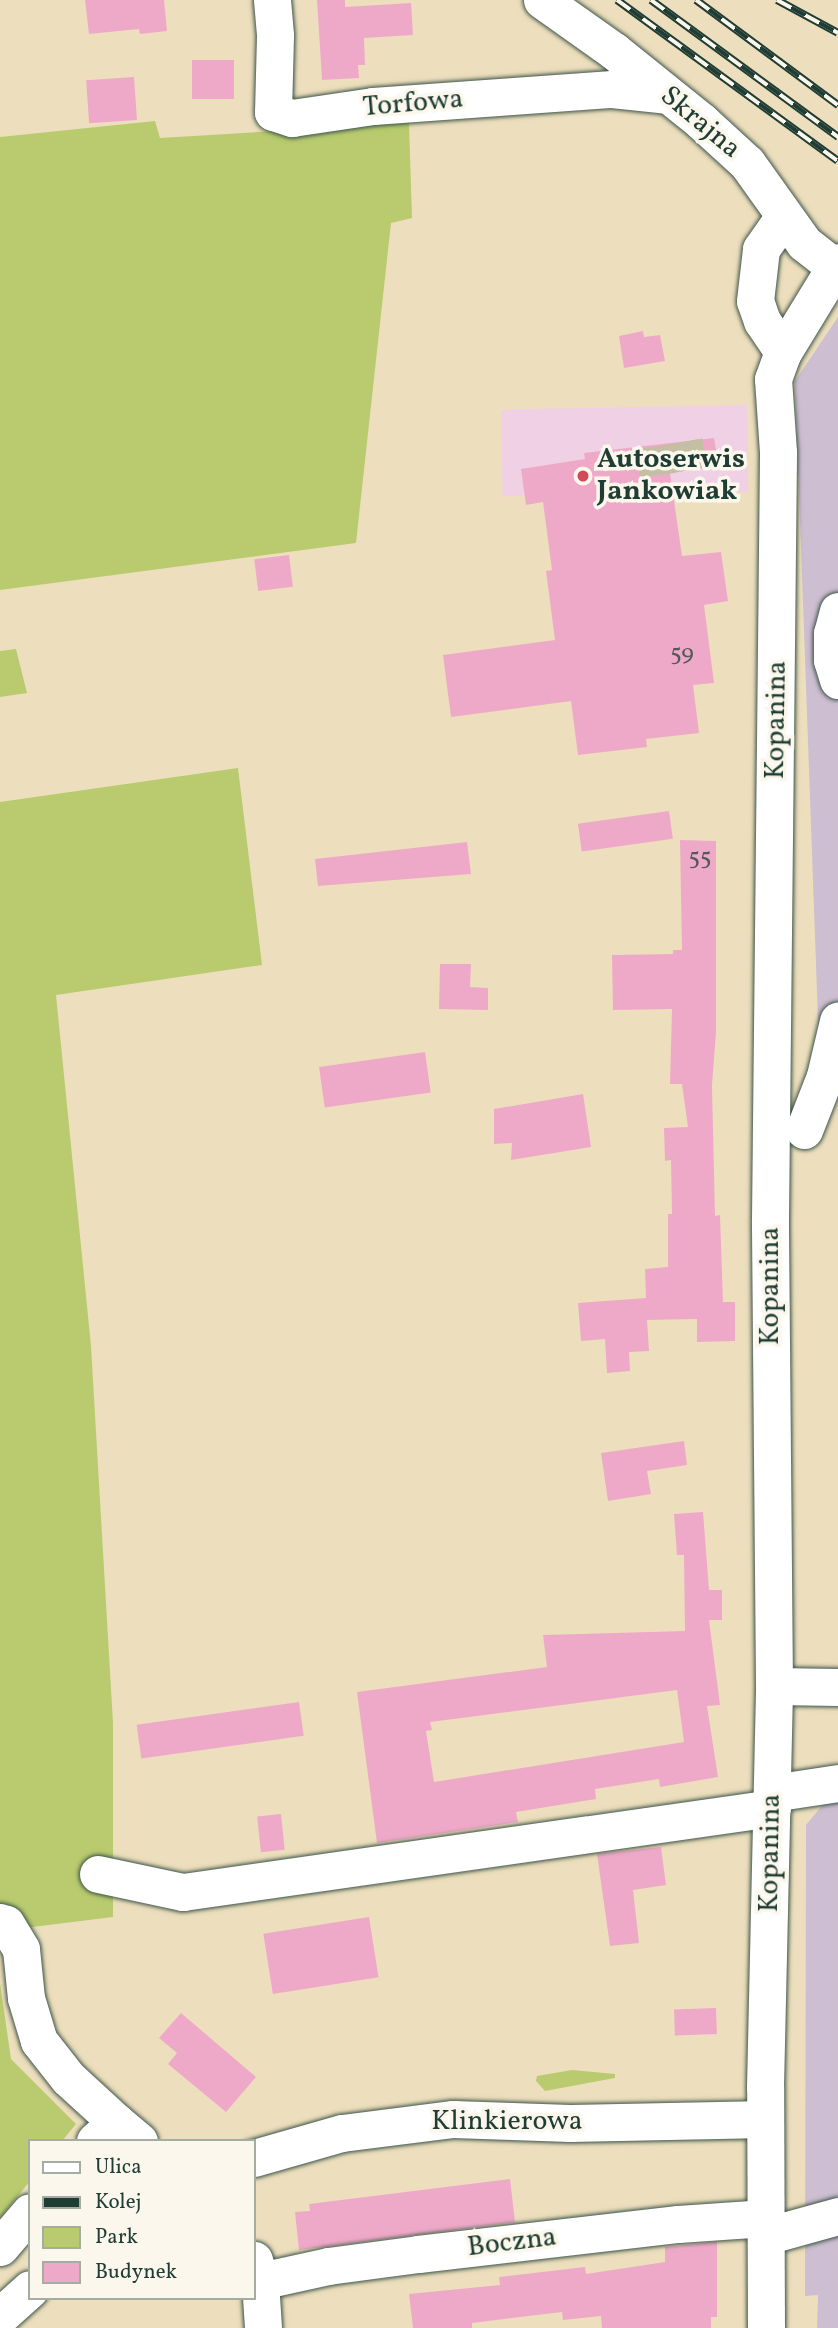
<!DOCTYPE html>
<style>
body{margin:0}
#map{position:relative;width:838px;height:2328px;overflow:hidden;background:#eddfbd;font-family:Vollkorn,serif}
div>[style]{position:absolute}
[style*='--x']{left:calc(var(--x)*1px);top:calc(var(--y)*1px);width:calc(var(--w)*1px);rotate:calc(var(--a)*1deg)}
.built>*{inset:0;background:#f0d0e5;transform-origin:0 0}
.industrial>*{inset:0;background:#cebed2}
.green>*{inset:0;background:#b9cb6e}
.building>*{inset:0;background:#efa9c8;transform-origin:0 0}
.minor-tunnel>*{height:37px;margin-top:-18.5px;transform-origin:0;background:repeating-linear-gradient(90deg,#c4bfa2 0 37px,transparent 0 55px)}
.roads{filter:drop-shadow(0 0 2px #3e5549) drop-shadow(0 0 2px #3e5549)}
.minor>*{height:37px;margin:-18.5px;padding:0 18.5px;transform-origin:18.5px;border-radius:18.5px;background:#fff}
.rail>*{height:8px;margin-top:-4px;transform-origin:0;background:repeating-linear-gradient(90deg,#fbf7ec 0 16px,#1f3d34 0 32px);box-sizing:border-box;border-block:2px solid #1f3d34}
.dots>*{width:19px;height:19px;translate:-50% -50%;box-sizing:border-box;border:4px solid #fbf7ec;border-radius:50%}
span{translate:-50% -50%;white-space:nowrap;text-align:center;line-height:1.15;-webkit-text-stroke:7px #fbf7ec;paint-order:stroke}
.number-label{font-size:24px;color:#535859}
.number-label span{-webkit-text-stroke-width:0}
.street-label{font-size:28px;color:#1f3d34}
.poi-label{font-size:28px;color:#1f3d34;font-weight:700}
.left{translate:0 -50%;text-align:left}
.legend{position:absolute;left:28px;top:2139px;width:228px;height:161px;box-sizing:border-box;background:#fbf7ec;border:2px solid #a3ada2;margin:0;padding:9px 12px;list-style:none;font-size:21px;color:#1f3d34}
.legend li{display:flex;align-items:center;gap:14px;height:35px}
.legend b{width:35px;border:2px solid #a3ada2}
</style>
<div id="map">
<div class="built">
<i style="left:747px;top:405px;width:87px;height:246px;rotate:89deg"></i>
</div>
<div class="industrial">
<i style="clip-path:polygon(838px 317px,838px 1101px,821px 1103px,795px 381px)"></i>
<i style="clip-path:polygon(838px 1801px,838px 2328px,817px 2328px,818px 2295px,805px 2296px,806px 1825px,825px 1802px)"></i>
</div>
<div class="green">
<i style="clip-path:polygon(155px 121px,160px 138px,409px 123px,412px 218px,391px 223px,356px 543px,0 590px,0 137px)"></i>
<i style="clip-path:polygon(16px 649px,27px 693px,0 697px,0 651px)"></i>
<i style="clip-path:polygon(238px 768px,262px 965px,56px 995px,91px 1346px,113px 1723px,113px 1917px,0 1931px,0 802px)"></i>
<i style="clip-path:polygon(0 1983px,11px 2059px,76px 2124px,62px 2141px,30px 2141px,30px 2181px,0 2218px)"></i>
<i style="clip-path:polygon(572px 2070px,615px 2074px,615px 2078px,545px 2091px,536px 2081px,537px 2076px)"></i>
</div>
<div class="building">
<i style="clip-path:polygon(85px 0,164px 0,167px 31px,140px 34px,139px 29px,89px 34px)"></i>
<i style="clip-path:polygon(317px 0,345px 0,345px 7px,411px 3px,413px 35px,364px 38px,365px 65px,358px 65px,359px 78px,322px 80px)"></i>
<i style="left:192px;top:60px;width:42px;height:39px"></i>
<i style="left:134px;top:77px;width:43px;height:48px;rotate:86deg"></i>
<i style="clip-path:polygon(643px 331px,644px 337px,660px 335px,665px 361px,624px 368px,619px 336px)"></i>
<i style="clip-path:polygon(714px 438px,719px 466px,670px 473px,682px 556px,721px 552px,728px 601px,704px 605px,714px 683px,693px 685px,699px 733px,646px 739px,647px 747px,578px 755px,571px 701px,451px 717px,443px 655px,555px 640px,546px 571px,552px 570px,543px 502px,526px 505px,521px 469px,585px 459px,584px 453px)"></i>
<i style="left:289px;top:555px;width:32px;height:35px;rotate:83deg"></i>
<i style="left:669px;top:811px;width:28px;height:92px;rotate:82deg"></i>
<i style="clip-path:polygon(680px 840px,716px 841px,716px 1032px,712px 1085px,715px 1216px,720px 1215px,723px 1302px,735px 1302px,735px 1341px,697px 1342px,697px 1319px,647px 1320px,649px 1351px,629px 1352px,630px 1371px,607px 1373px,605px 1339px,581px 1341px,578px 1303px,646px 1298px,645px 1269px,668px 1267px,668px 1214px,672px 1214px,671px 1160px,665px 1161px,664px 1128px,688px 1127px,682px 1084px,670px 1084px,672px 1009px,613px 1010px,612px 955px,673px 954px,673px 950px,682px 950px)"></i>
<i style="clip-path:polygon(467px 842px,471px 874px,318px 886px,315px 859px)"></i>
<i style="clip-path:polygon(440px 964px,471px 964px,470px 987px,488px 988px,488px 1010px,439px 1009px)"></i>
<i style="left:425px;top:1052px;width:41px;height:107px;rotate:82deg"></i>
<i style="clip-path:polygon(583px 1094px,591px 1147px,511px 1160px,512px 1143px,494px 1144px,494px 1109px)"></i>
<i style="clip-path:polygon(684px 1441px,687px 1465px,647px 1471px,651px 1494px,608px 1501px,601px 1453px)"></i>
<i style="clip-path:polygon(evenodd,703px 1512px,709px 1590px,722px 1590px,722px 1620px,709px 1620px,720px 1705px,707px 1706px,718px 1777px,660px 1787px,659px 1779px,595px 1789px,596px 1799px,516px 1812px,518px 1822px,377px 1843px,357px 1692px,547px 1667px,543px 1635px,685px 1631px,684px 1555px,677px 1555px,674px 1514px,703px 1512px,677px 1690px,684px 1742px,434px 1782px,426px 1731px,432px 1730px,430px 1722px,677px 1690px)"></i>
<i style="left:299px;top:1702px;width:34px;height:164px;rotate:82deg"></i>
<i style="left:281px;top:1814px;width:36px;height:24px;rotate:84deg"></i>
<i style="clip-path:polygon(661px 1847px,666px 1885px,633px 1890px,639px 1943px,610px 1946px,597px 1854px)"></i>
<i style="left:369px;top:1917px;width:61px;height:107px;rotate:81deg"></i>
<i style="left:716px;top:2008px;width:26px;height:42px;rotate:88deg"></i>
<i style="clip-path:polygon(181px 2013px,256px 2077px,226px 2112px,168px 2064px,177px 2053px,159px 2038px)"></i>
<i style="clip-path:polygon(510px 2179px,515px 2222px,299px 2250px,295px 2212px,310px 2211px,309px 2204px)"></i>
<i style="clip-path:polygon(717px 2242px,717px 2317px,711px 2317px,711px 2328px,602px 2328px,601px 2316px,563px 2320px,562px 2312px,472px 2323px,472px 2328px,413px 2328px,409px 2294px,500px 2285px,499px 2277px,585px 2267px,586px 2274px,665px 2262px,665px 2247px)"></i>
</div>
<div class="minor-tunnel">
<i style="--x:684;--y:441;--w:29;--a:80"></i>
<i style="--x:654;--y:446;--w:29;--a:82"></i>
</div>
<div class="roads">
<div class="minor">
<i style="--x:272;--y:0;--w:36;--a:85"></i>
<i style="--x:275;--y:36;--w:76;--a:91.5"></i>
<i style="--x:273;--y:112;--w:20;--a:18"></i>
<i style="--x:292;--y:118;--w:82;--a:-8.4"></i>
<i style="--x:373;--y:106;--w:240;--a:-4.1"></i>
<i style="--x:612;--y:89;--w:55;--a:6.2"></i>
<i style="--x:542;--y:0;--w:88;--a:35.3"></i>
<i style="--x:614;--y:51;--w:112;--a:38.8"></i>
<i style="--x:701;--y:121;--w:62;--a:42.4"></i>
<i style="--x:747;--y:163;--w:98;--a:54.5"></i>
<i style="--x:804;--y:243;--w:39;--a:38"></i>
<i style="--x:783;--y:352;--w:37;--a:-124"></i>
<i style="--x:762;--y:321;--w:21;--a:-109"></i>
<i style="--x:755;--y:301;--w:52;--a:-83.4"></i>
<i style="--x:761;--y:249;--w:39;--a:-55"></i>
<i style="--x:838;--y:611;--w:23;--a:105"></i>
<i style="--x:832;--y:633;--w:27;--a:90"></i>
<i style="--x:832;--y:660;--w:21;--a:73"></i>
<i style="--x:804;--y:1130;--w:58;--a:-68.7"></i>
<i style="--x:825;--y:1076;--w:57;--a:-76.7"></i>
<i style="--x:774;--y:1686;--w:64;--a:0.9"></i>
<i style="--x:772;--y:1793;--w:67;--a:-8.6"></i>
<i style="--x:98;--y:1874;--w:87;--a:12"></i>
<i style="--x:183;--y:1892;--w:595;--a:-8.12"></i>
<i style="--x:0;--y:1922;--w:6;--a:18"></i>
<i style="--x:6;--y:1924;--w:29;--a:59"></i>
<i style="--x:21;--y:1949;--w:49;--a:84.2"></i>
<i style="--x:26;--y:1998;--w:45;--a:73.2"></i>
<i style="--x:39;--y:2041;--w:47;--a:51.9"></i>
<i style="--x:68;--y:2078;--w:65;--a:42.5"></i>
<i style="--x:95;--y:2141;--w:28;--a:-42"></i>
<i style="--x:116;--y:2122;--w:30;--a:40"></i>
<i style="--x:254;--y:2158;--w:91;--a:-15.9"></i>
<i style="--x:342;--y:2133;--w:112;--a:-7.2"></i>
<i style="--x:453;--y:2119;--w:117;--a:2"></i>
<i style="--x:570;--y:2123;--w:195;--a:-1.2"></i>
<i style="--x:766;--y:2236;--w:75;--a:-15.5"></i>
<i style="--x:0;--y:2247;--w:46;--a:-49.4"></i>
<i style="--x:254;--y:2260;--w:22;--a:74"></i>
<i style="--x:260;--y:2281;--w:47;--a:86.3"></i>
<i style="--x:260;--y:2281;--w:70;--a:-12.4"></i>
<i style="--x:328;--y:2266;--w:91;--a:-7.6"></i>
<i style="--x:418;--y:2254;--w:262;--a:-6.6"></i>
<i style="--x:678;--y:2224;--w:88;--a:-3.9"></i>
<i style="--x:0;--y:2316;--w:40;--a:-42"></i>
<i style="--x:766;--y:2328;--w:241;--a:-90.2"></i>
<i style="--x:765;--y:2087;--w:401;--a:-88.7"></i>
<i style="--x:774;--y:1686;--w:467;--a:-90.5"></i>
<i style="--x:770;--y:1219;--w:767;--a:-89.4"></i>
<i style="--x:778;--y:452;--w:73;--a:-93.9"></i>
<i style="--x:773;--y:379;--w:29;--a:-70"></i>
<i style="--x:783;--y:352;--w:105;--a:-58.6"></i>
</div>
</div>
<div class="rail">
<i style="--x:617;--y:0;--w:273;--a:36.1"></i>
<i style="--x:651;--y:0;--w:232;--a:36.2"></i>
<i style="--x:696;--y:0;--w:177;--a:36.5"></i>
<i style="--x:777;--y:0;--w:69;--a:28.4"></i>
</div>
<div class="dots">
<i style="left:583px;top:476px;background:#d1495b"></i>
</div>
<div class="number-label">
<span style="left:682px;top:655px">59</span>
<span style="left:700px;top:859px">55</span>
</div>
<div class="street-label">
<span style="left:413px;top:104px;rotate:-5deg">Torfowa</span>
<span style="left:700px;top:123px;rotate:40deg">Skrajna</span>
<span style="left:777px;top:720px;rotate:-89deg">Kopanina</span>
<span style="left:771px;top:1286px;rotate:-90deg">Kopanina</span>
<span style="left:771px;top:1853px;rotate:-89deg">Kopanina</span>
<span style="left:507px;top:2122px">Klinkierowa</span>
<span style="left:512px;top:2243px;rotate:-7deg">Boczna</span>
</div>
<div class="poi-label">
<span class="left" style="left:597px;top:476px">Autoserwis<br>Jankowiak</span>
</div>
<ul class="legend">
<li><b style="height:9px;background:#fff"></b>Ulica</li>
<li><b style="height:9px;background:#1f3d34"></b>Kolej</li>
<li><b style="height:19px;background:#b9cb6e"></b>Park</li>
<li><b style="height:19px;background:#efa9c8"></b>Budynek</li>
</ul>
</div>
